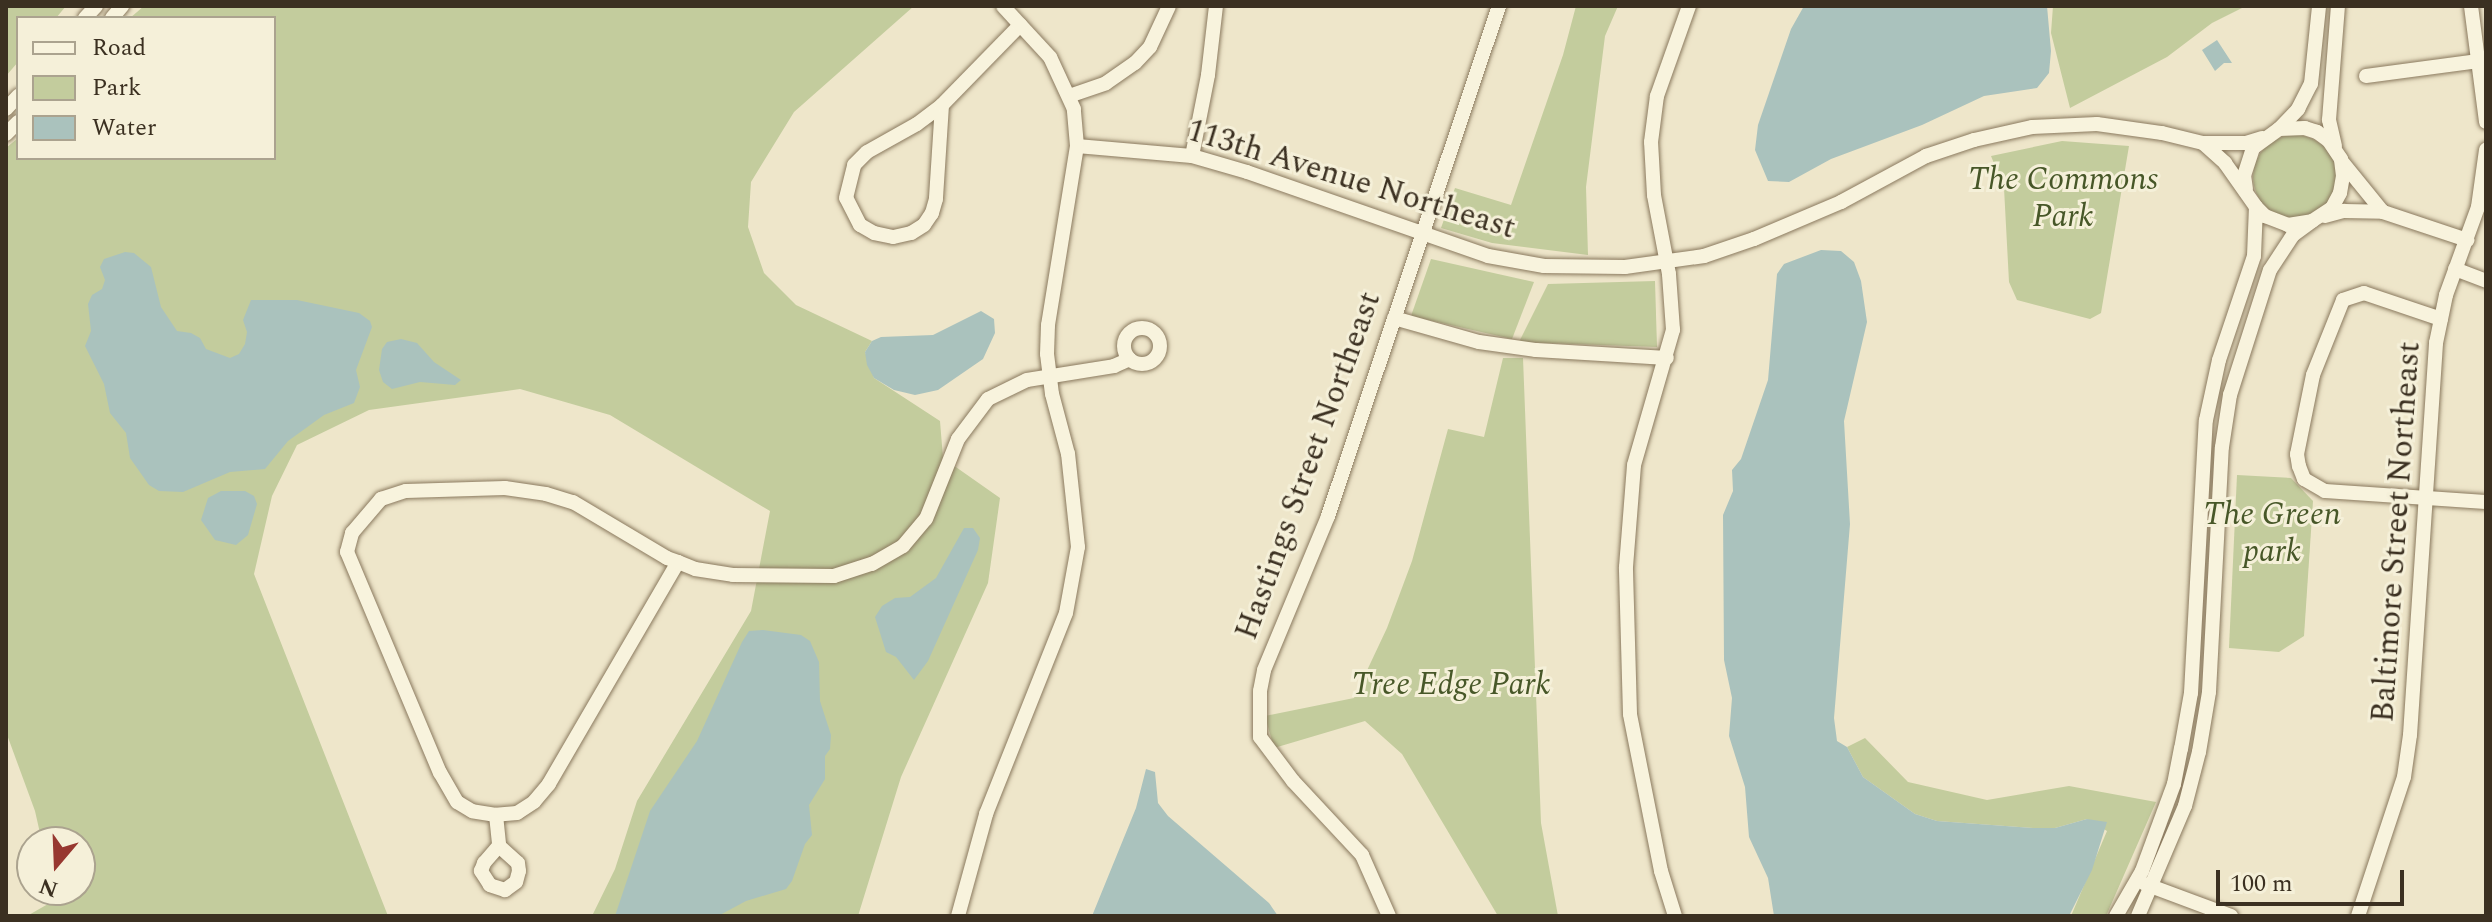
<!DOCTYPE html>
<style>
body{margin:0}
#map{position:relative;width:2492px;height:922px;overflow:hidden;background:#eee6ca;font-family:Spectral,serif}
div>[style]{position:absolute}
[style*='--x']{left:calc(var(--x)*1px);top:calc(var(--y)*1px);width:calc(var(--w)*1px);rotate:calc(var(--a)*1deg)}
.green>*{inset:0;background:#c3cc9d}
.round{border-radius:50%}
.water>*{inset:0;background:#aac2bd}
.roads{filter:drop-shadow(0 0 2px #8a795e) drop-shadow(0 0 2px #8a795e)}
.minor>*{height:14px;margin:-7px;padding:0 7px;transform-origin:7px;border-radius:7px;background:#f8f3dd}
.minor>.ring{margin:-7px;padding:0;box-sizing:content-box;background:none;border:14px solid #f8f3dd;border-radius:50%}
span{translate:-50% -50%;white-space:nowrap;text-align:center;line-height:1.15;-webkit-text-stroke:6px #f5f0d9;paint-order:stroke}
.street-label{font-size:32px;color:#3b3021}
.park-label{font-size:32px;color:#475728;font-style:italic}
.frame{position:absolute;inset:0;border:8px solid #3b3021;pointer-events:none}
.legend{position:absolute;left:16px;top:16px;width:260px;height:144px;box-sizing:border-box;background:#f5f0d9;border:2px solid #aba38f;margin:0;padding:10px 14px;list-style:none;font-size:24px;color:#3b3021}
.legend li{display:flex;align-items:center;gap:16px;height:40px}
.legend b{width:40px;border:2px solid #aba38f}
.north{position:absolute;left:16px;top:826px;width:80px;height:80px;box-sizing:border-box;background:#f5f0d9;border:2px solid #aba38f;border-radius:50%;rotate:199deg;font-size:22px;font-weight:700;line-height:32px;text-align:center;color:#3b3021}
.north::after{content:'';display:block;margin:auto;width:28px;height:36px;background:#973830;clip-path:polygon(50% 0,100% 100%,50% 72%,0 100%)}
.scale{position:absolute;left:2216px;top:870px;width:188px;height:36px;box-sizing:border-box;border:4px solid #3b3021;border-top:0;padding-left:10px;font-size:24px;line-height:28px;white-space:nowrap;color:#3b3021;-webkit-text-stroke:6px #f5f0d9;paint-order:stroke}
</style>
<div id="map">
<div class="green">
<i style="clip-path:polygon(6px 6px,66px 6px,56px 18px,18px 18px,18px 62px,6px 76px)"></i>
<i style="clip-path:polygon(144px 6px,914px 6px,794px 112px,751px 182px,748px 227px,764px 273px,796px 305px,872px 341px,865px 352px,874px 378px,940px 421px,943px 458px,1000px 498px,988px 583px,901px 777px,858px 916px,592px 916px,615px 869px,637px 801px,751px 611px,770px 511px,610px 415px,520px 389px,369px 410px,297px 445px,272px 496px,254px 574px,388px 916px,27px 916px,55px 900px,53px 890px,80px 890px,80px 842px,42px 842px,35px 811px,6px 732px,6px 148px,18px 138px,18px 158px,274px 158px,274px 18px,130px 18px)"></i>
<i style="clip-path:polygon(1576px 6px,1618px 6px,1605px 36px,1586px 187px,1588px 255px,1492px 243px,1441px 228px,1455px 188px,1511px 205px,1563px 55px)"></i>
<i style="clip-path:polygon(2053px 6px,2246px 6px,2212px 23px,2167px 57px,2070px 108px,2051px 33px)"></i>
<i class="round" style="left:2253px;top:135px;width:84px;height:84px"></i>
<i style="clip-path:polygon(2062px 141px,2129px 146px,2101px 313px,2090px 319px,2017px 300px,2009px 282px,2004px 188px,1991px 156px)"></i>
<i style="clip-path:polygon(1431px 259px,1534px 282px,1512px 339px,1411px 316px)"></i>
<i style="clip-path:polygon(1655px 281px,1657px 347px,1519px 342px,1548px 284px)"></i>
<i style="clip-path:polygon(1503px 358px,1523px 358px,1541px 823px,1558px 916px,1498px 916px,1402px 754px,1365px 721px,1274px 748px,1265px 716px,1354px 698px,1387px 628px,1412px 561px,1448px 429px,1484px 437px)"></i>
<i style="clip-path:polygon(2237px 475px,2291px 478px,2313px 501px,2304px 636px,2279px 652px,2229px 648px)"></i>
<i style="clip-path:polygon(1865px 738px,1908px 782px,1987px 800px,2069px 786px,2156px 802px,2106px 916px,2071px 916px,2107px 831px,2087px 819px,2055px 828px,2033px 828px,1937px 821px,1915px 814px,1863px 777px,1847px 747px)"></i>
</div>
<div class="water">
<i style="clip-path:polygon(1804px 6px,2047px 6px,2051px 51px,2049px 73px,2037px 88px,1984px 96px,1922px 125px,1831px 159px,1789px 182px,1768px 181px,1755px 150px,1758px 125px,1791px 29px)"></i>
<i style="clip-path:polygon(2217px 40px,2232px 63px,2224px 63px,2215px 71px,2202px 50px)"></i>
<i style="clip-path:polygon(1821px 250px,1841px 251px,1854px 262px,1861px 281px,1867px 322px,1844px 421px,1850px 524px,1834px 718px,1837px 741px,1847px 747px,1863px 777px,1915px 814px,1937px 821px,2033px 828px,2055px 828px,2087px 819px,2107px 822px,2092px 870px,2069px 916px,1774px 916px,1768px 878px,1749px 837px,1745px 787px,1729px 736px,1732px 698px,1724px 660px,1723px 515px,1733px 491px,1732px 470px,1741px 459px,1768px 380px,1777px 274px,1784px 264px)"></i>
<i style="clip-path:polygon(125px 252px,134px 253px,151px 267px,161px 307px,177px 331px,191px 333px,200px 338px,206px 349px,230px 358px,239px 354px,245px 344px,247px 332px,243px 320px,251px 300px,297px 300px,359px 313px,370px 321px,372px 327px,356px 370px,360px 387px,354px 403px,324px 415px,288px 441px,265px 469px,230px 472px,183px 492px,159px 491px,149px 485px,130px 458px,126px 433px,110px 413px,104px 384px,85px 346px,91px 331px,88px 304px,92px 295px,102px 289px,105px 280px,100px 267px,104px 259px)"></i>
<i style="clip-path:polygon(981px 311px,994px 319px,995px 333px,983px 359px,938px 390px,915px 395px,894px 390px,874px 378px,867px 365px,865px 352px,872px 341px,881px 337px,933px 335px)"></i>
<i style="clip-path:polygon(401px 339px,417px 343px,434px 362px,461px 380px,455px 385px,420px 382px,392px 389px,383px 382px,379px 370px,382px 349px,387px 342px)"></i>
<i style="clip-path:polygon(221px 491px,245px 491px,254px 496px,257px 504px,248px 535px,236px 545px,215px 540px,201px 520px,208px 498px)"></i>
<i style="clip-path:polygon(964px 528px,973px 528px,980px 538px,978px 550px,928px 661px,914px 680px,896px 657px,886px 652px,875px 617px,882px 606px,895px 598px,910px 597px,936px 578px)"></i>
<i style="clip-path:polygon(763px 630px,801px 635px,810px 641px,819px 662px,820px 701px,831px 735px,830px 749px,825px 756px,825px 779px,809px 805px,812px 835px,805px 844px,792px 881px,786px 889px,746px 901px,718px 916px,615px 916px,650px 811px,697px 741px,742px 642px,749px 631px)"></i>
<i style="clip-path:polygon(1146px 769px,1155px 772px,1158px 803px,1168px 816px,1269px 903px,1278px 916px,1092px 916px,1136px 808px)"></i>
</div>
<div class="roads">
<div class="minor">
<i style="--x:2471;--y:6;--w:117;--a:82.6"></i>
<i style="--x:85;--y:18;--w:16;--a:-47"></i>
<i style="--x:112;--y:18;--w:16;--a:-50"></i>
<i style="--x:2366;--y:76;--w:121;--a:-7.6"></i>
<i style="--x:1069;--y:96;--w:39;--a:-19"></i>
<i style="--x:1106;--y:83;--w:35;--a:-35"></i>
<i style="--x:1135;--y:63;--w:22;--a:-47"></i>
<i style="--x:1150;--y:47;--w:45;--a:-65.1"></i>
<i style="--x:942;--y:105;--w:94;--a:93.7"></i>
<i style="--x:936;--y:199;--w:15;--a:106"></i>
<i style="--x:932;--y:213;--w:14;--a:124"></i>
<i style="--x:924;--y:225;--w:15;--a:148"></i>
<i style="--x:911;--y:233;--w:18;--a:167"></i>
<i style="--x:893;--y:237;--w:19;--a:-168"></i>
<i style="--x:874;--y:233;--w:16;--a:-150"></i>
<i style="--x:860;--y:225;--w:30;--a:-117"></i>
<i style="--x:846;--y:198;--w:34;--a:-76"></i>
<i style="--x:854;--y:165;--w:18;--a:-45"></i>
<i style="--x:867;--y:152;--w:57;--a:-29.2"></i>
<i style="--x:917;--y:124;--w:31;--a:-37"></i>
<i style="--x:942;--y:105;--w:112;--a:-45.7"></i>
<i style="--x:6;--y:109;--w:18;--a:-47"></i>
<i style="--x:2279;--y:129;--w:28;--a:-46"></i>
<i style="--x:2298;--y:109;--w:28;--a:-63"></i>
<i style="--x:2311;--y:84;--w:78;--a:-84.1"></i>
<i style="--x:6;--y:134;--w:17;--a:-45"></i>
<i style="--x:2203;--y:143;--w:30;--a:42"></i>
<i style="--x:2225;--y:163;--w:54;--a:54.8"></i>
<i style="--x:2256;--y:207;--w:13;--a:45"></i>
<i style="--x:2265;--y:216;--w:25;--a:21"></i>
<i style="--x:2288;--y:225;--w:24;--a:-9"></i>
<i style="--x:2312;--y:221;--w:24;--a:-33"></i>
<i style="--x:2332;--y:208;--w:17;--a:-62"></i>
<i style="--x:2340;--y:193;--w:17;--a:-80"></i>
<i style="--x:2343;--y:176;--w:17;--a:-97"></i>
<i style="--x:2341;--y:159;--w:23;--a:-124"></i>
<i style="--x:2328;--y:140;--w:14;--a:-144"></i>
<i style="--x:2317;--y:132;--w:13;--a:-162"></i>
<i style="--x:2305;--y:128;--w:26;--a:178"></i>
<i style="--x:2279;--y:129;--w:32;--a:144"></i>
<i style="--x:2253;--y:148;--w:28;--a:108"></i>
<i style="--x:2244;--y:175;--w:14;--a:82"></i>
<i style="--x:1077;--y:146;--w:115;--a:5"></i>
<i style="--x:1192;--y:156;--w:57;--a:16.2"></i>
<i style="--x:1247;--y:172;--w:255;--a:19.2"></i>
<i style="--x:1488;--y:256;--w:57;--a:10.1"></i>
<i style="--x:1544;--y:266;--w:81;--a:0.7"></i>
<i style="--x:1625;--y:267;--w:80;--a:-7.9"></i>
<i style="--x:1704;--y:256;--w:53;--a:-18.8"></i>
<i style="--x:1754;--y:239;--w:95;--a:-23"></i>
<i style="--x:1841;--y:202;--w:97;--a:-28.4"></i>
<i style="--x:1926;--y:156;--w:51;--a:-18.4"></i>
<i style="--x:1974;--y:140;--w:59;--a:-12.6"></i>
<i style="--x:2032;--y:127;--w:65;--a:-2.6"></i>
<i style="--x:2097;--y:124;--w:66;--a:7.9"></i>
<i style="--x:2162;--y:133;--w:42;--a:13.7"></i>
<i style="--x:2203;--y:143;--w:43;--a:0"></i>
<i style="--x:2246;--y:143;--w:17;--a:-17"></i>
<i style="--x:2335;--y:146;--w:27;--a:-103"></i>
<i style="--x:2329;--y:120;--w:114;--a:-85.5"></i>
<i style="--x:1192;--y:156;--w:83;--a:-78.8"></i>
<i style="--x:1208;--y:75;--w:69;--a:-83.4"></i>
<i style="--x:2343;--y:163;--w:63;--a:50.8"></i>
<i style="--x:2325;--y:216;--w:20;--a:-15"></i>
<i style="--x:2344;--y:211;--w:39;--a:1"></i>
<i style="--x:2383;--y:212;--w:89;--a:18.4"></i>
<i style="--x:2455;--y:269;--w:33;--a:21"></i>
<i style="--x:1394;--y:318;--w:88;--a:15.8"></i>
<i style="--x:1479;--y:342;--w:58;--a:8"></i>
<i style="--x:1536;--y:350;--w:131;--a:3.5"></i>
<i style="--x:2441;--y:319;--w:81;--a:-161.3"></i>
<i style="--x:2364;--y:293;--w:22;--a:162"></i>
<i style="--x:2343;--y:300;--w:81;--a:111.8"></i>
<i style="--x:2313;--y:375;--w:81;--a:101.4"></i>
<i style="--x:2297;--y:454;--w:12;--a:81"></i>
<i style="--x:2299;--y:466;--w:14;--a:69"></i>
<i style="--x:2304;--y:479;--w:24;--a:30"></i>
<i style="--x:2325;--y:491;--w:161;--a:3.9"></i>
<i class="ring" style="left:1124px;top:328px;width:22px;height:22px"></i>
<i style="--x:678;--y:562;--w:257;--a:120.2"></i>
<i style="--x:549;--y:784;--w:23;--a:130"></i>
<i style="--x:534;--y:802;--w:20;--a:147"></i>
<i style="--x:517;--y:813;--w:21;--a:175"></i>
<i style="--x:496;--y:815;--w:24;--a:-171"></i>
<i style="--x:472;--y:811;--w:17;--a:-149"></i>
<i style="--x:457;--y:802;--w:34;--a:-120"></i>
<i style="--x:440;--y:773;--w:240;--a:-112.8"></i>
<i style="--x:347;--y:552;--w:20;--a:-75"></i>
<i style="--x:352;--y:533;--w:45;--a:-49.5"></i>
<i style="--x:381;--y:499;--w:26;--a:-18"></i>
<i style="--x:406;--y:491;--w:99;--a:-1.7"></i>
<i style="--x:505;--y:488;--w:41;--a:8.3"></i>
<i style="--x:546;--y:494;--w:28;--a:17"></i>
<i style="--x:573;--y:502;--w:109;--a:30.8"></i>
<i style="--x:667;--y:558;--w:12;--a:20"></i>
<i style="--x:678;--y:562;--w:18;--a:22"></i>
<i style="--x:695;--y:569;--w:38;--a:9"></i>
<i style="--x:733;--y:575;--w:101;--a:0.6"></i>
<i style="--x:834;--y:576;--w:40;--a:-18"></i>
<i style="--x:872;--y:564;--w:36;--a:-30"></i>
<i style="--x:903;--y:546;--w:35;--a:-50"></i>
<i style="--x:926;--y:519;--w:86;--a:-68.2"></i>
<i style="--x:958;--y:439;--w:50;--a:-53.1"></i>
<i style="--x:988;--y:399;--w:43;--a:-26"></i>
<i style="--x:1027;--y:380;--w:88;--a:-9.1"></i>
<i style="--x:1114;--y:366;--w:17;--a:-24"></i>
<i style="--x:496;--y:815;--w:31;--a:84"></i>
<i style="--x:499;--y:846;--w:25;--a:42"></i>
<i style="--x:518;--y:863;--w:8;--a:83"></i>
<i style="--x:519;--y:871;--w:11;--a:105"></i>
<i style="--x:516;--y:882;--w:14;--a:144"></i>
<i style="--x:505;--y:890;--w:16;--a:-162"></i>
<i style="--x:490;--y:885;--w:17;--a:-123"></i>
<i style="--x:481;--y:871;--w:9;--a:-69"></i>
<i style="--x:484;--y:863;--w:23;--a:-49"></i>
<i style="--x:2145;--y:884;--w:92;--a:20.4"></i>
<i style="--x:958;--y:916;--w:106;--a:-74.6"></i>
<i style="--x:986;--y:814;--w:216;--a:-68.3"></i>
<i style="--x:1066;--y:613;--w:67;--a:-79.7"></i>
<i style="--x:1078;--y:547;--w:94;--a:-96.1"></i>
<i style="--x:1068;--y:454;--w:62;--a:-104.9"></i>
<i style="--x:1052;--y:394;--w:40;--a:-97.1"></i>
<i style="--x:1047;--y:354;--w:29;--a:-88"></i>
<i style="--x:1048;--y:325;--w:181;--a:-80.8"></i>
<i style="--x:1077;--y:146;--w:37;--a:-95"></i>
<i style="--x:1074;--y:109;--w:57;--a:-114.8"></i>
<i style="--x:1050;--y:57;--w:69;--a:-132.7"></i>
<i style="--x:1389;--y:916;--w:67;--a:-113.9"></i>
<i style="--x:1362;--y:855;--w:101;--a:-133"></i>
<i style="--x:1293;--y:781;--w:55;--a:-126.9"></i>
<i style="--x:1260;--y:737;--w:46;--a:-90"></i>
<i style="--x:1260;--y:691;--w:21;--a:-79"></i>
<i style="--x:1264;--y:670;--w:167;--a:-67.4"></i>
<i style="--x:1328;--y:516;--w:538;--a:-71.46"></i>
<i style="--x:1675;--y:916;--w:47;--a:-107.3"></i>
<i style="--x:1661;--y:871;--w:160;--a:-101.2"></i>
<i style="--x:1630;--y:714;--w:147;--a:-91.6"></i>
<i style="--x:1626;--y:567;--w:102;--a:-85.5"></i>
<i style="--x:1634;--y:465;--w:141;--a:-73.9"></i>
<i style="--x:1673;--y:330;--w:56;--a:-94.1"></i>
<i style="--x:1669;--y:274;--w:80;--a:-100.8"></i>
<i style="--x:1654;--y:195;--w:53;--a:-93.2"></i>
<i style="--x:1651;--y:142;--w:46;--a:-82.6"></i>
<i style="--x:1657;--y:96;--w:96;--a:-70.4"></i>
<i style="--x:2116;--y:916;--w:52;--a:-60"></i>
<i style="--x:2142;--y:871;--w:93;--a:-69.8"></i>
<i style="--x:2174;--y:784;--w:36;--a:-79"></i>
<i style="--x:2181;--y:749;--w:57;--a:-79.9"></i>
<i style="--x:2191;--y:693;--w:273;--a:-86.9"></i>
<i style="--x:2206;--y:420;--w:61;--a:-77.8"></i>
<i style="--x:2219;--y:360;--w:110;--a:-71.4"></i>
<i style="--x:2254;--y:256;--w:49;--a:-87.7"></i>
<i style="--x:2138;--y:916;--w:120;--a:-66.9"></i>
<i style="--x:2185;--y:806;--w:56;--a:-75.5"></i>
<i style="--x:2199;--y:752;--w:61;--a:-80.5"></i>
<i style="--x:2209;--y:692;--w:245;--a:-87"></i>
<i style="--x:2222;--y:447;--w:53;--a:-81.3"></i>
<i style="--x:2230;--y:395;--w:131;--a:-72.3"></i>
<i style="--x:2270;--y:270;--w:42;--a:-56.7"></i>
<i style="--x:2293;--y:235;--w:24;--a:-36"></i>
<i style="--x:2358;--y:916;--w:146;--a:-71.7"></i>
<i style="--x:2404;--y:777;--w:42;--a:-81.9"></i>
<i style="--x:2410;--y:735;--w:393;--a:-86.2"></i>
<i style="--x:2436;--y:343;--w:49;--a:-78.2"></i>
<i style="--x:2446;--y:295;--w:94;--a:-70"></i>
<i style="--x:2478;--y:207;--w:58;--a:-82"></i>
</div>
</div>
<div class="street-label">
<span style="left:1351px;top:180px;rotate:17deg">113th Avenue Northeast</span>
<span style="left:1309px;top:466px;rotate:-70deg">Hastings Street Northeast</span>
<span style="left:2397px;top:532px;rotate:-86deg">Baltimore Street Northeast</span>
</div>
<div class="park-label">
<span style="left:2063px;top:199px">The Commons<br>Park</span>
<span style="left:2272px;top:534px">The Green<br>park</span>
<span style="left:1451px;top:685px">Tree Edge Park</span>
</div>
<div class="frame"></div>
<ul class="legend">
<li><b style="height:10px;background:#f8f3dd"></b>Road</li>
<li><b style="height:22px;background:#c3cc9d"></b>Park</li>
<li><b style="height:22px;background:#aac2bd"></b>Water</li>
</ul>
<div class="north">N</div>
<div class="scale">100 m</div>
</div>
